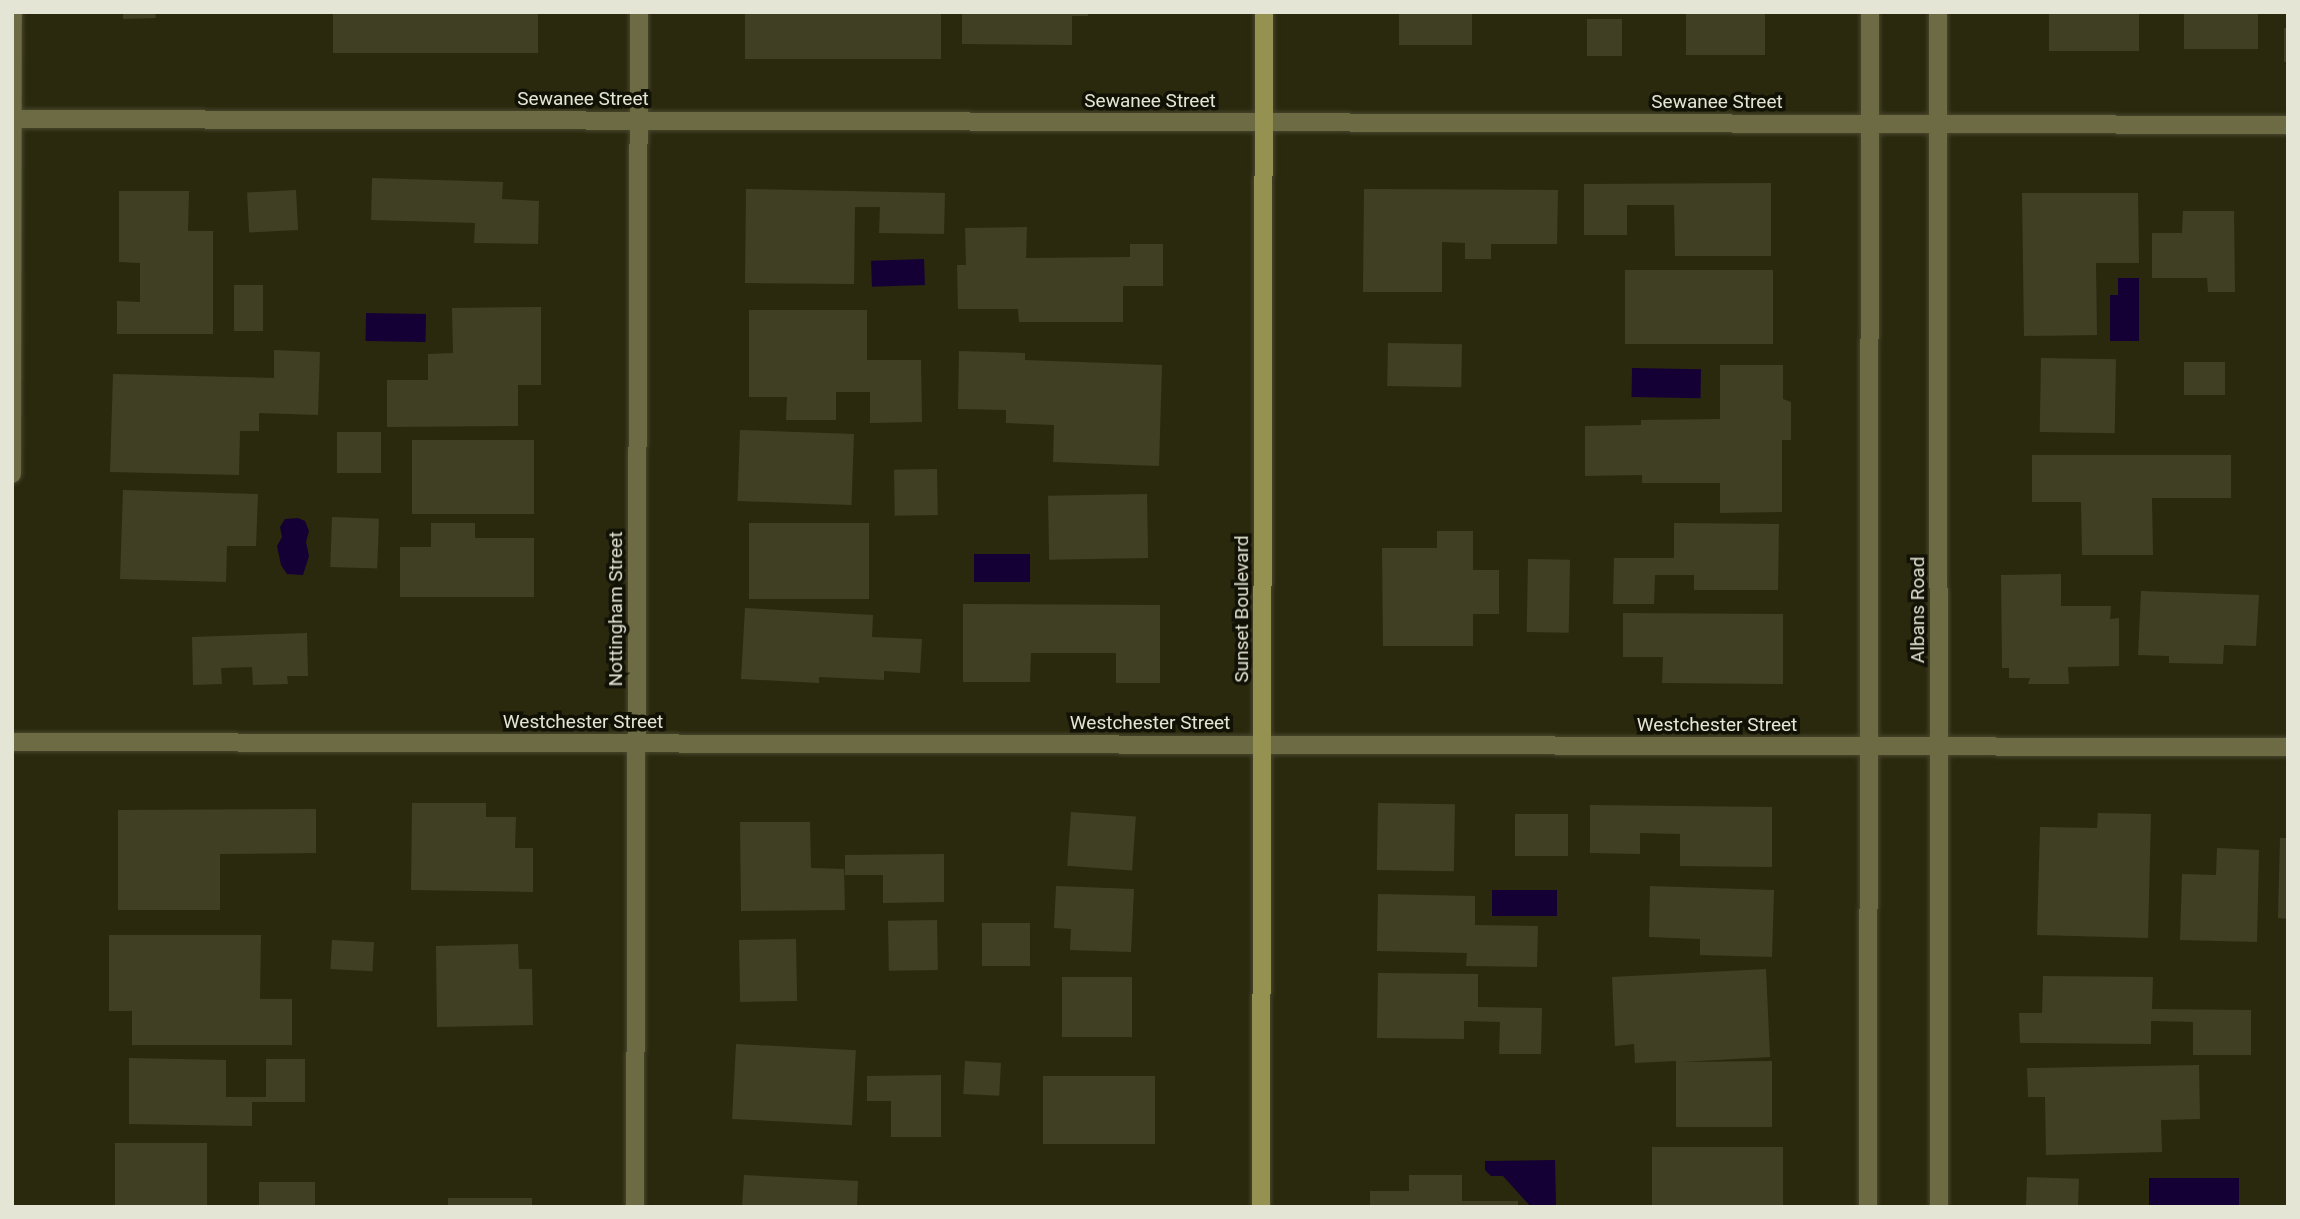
<!DOCTYPE html>
<style>
body{margin:0}
#map{position:relative;width:2300px;height:1219px;overflow:hidden;background:#2a290e;font-family:Roboto,sans-serif}
div>[style]{position:absolute}
[style*='--x']{left:calc(var(--x)*1px);top:calc(var(--y)*1px);width:calc(var(--w)*1px);rotate:calc(var(--a)*1deg)}
.water>*{inset:0;background:#140034;transform-origin:0 0}
.building>*{inset:0;background:#403f24;transform-origin:0 0}
.roads{filter:drop-shadow(0 0 2px #48472e) drop-shadow(0 0 2px #48472e)}
.street>*{height:18px;margin:-9px;padding:0 9px;transform-origin:9px;border-radius:9px;background:#6d6b43}
.secondary>*{height:18px;margin:-9px;padding:0 9px;transform-origin:9px;border-radius:9px;background:#959150}
span{translate:-50% -50%;white-space:nowrap;text-align:center;line-height:1.15;-webkit-text-stroke:7px #121106;paint-order:stroke}
.street-label{font-size:19px;color:#e5e5d5}
.frame{position:absolute;inset:0;border:14px solid #e5e5d5;pointer-events:none}
</style>
<div id="map">
<div class="water">
<i style="left:924px;top:259px;width:26px;height:53px;rotate:88deg"></i>
<i style="clip-path:polygon(2118px 278px,2139px 278px,2139px 341px,2110px 341px,2110px 295px,2118px 295px)"></i>
<i style="left:366px;top:313px;width:60px;height:28px;rotate:1deg"></i>
<i style="left:1632px;top:368px;width:69px;height:29px;rotate:1deg"></i>
<i style="clip-path:polygon(298px 518px,305px 521px,309px 531px,306px 542px,309px 556px,303px 575px,287px 574px,281px 565px,277px 546px,282px 537px,280px 527px,285px 519px)"></i>
<i style="left:1030px;top:554px;width:28px;height:56px;rotate:90deg"></i>
<i style="left:1492px;top:890px;width:65px;height:26px"></i>
<i style="clip-path:polygon(1555px 1160px,1556px 1207px,1531px 1207px,1503px 1176px,1491px 1176px,1485px 1170px,1485px 1161px)"></i>
<i style="left:2149px;top:1178px;width:90px;height:29px"></i>
</div>
<div class="building">
<i style="clip-path:polygon(123px 12px,155px 12px,156px 18px,123px 19px)"></i>
<i style="left:333px;top:12px;width:205px;height:41px"></i>
<i style="left:745px;top:12px;width:196px;height:47px"></i>
<i style="clip-path:polygon(962px 12px,1088px 12px,1088px 16px,1072px 16px,1072px 45px,962px 44px)"></i>
<i style="left:1399px;top:12px;width:73px;height:33px"></i>
<i style="left:1686px;top:12px;width:79px;height:43px"></i>
<i style="left:2049px;top:12px;width:90px;height:39px"></i>
<i style="left:2184px;top:12px;width:74px;height:37px"></i>
<i style="left:1587px;top:19px;width:35px;height:37px"></i>
<i style="left:2284px;top:28px;width:4px;height:34px"></i>
<i style="clip-path:polygon(372px 178px,503px 182px,502px 199px,539px 201px,538px 244px,474px 243px,475px 223px,371px 220px)"></i>
<i style="clip-path:polygon(1771px 183px,1771px 256px,1675px 256px,1674px 205px,1627px 205px,1627px 235px,1584px 235px,1584px 184px)"></i>
<i style="clip-path:polygon(746px 189px,945px 193px,944px 234px,879px 233px,880px 207px,855px 207px,854px 284px,745px 283px)"></i>
<i style="clip-path:polygon(1364px 189px,1558px 190px,1557px 244px,1491px 244px,1491px 259px,1465px 259px,1465px 243px,1442px 242px,1442px 292px,1363px 292px)"></i>
<i style="left:296px;top:190px;width:40px;height:49px;rotate:87deg"></i>
<i style="clip-path:polygon(119px 191px,189px 191px,188px 231px,213px 231px,213px 334px,117px 334px,117px 301px,140px 302px,140px 263px,119px 262px)"></i>
<i style="clip-path:polygon(2022px 193px,2138px 193px,2139px 263px,2096px 263px,2097px 335px,2024px 336px)"></i>
<i style="clip-path:polygon(2183px 211px,2234px 211px,2235px 292px,2208px 292px,2207px 278px,2152px 278px,2152px 233px,2182px 233px)"></i>
<i style="clip-path:polygon(1027px 227px,1026px 258px,1130px 257px,1130px 244px,1163px 244px,1163px 286px,1123px 286px,1123px 322px,1019px 322px,1018px 309px,958px 309px,957px 265px,966px 265px,965px 228px)"></i>
<i style="left:1625px;top:270px;width:148px;height:74px"></i>
<i style="left:234px;top:285px;width:29px;height:46px"></i>
<i style="clip-path:polygon(541px 307px,541px 385px,518px 385px,518px 426px,387px 427px,387px 380px,428px 380px,428px 354px,453px 353px,452px 308px)"></i>
<i style="clip-path:polygon(749px 310px,867px 310px,867px 360px,921px 360px,922px 422px,870px 423px,870px 392px,836px 392px,836px 420px,786px 420px,787px 397px,749px 397px)"></i>
<i style="left:1388px;top:343px;width:74px;height:43px;rotate:1deg"></i>
<i style="clip-path:polygon(274px 350px,320px 352px,318px 415px,259px 413px,259px 431px,240px 431px,239px 475px,110px 472px,113px 374px,274px 378px)"></i>
<i style="clip-path:polygon(959px 351px,1025px 353px,1025px 360px,1162px 365px,1159px 466px,1053px 462px,1054px 425px,1006px 423px,1006px 410px,958px 409px)"></i>
<i style="left:2041px;top:358px;width:75px;height:74px;rotate:1deg"></i>
<i style="left:2184px;top:362px;width:41px;height:33px"></i>
<i style="clip-path:polygon(1720px 365px,1783px 365px,1783px 399px,1791px 402px,1791px 440px,1782px 440px,1782px 512px,1720px 513px,1720px 483px,1642px 483px,1642px 475px,1585px 476px,1585px 426px,1641px 425px,1641px 420px,1720px 419px)"></i>
<i style="left:740px;top:430px;width:114px;height:71px;rotate:2deg"></i>
<i style="left:337px;top:432px;width:44px;height:41px"></i>
<i style="left:534px;top:440px;width:74px;height:122px;rotate:90deg"></i>
<i style="clip-path:polygon(2032px 455px,2231px 455px,2231px 498px,2152px 498px,2153px 555px,2082px 555px,2081px 502px,2032px 502px)"></i>
<i style="left:937px;top:469px;width:46px;height:43px;rotate:89deg"></i>
<i style="clip-path:polygon(123px 490px,258px 494px,256px 546px,227px 546px,226px 582px,120px 579px)"></i>
<i style="left:1147px;top:494px;width:64px;height:99px;rotate:89deg"></i>
<i style="left:332px;top:517px;width:47px;height:50px;rotate:2deg"></i>
<i style="clip-path:polygon(431px 523px,475px 523px,475px 538px,534px 538px,534px 597px,400px 597px,400px 547px,431px 547px)"></i>
<i style="left:749px;top:523px;width:120px;height:76px"></i>
<i style="clip-path:polygon(1674px 523px,1779px 524px,1778px 590px,1694px 590px,1694px 575px,1655px 575px,1654px 604px,1613px 604px,1614px 558px,1674px 558px)"></i>
<i style="clip-path:polygon(1437px 531px,1473px 531px,1473px 570px,1499px 570px,1499px 614px,1473px 614px,1473px 646px,1383px 646px,1382px 548px,1437px 548px)"></i>
<i style="left:1528px;top:559px;width:42px;height:73px;rotate:1deg"></i>
<i style="clip-path:polygon(2061px 574px,2061px 606px,2111px 606px,2110px 619px,2119px 618px,2119px 666px,2068px 667px,2069px 684px,2028px 684px,2030px 678px,2009px 678px,2009px 668px,2002px 668px,2001px 575px)"></i>
<i style="clip-path:polygon(2141px 591px,2259px 595px,2256px 646px,2224px 645px,2223px 664px,2169px 663px,2169px 656px,2138px 655px)"></i>
<i style="clip-path:polygon(963px 604px,1160px 605px,1160px 683px,1116px 683px,1116px 653px,1031px 653px,1030px 682px,963px 682px)"></i>
<i style="clip-path:polygon(745px 608px,873px 615px,872px 637px,922px 639px,920px 673px,884px 671px,884px 680px,819px 677px,819px 683px,741px 679px)"></i>
<i style="clip-path:polygon(1623px 613px,1783px 614px,1783px 684px,1662px 683px,1663px 657px,1623px 657px)"></i>
<i style="clip-path:polygon(307px 633px,308px 676px,287px 676px,288px 684px,253px 685px,252px 667px,221px 668px,222px 684px,193px 685px,192px 637px)"></i>
<i style="clip-path:polygon(412px 803px,486px 803px,486px 817px,516px 817px,515px 848px,533px 848px,533px 892px,411px 890px)"></i>
<i style="left:1378px;top:803px;width:77px;height:67px;rotate:1deg"></i>
<i style="clip-path:polygon(1590px 805px,1772px 807px,1772px 867px,1680px 866px,1680px 834px,1640px 833px,1640px 854px,1590px 853px)"></i>
<i style="clip-path:polygon(316px 809px,316px 853px,220px 854px,220px 910px,118px 910px,118px 810px)"></i>
<i style="left:1071px;top:812px;width:65px;height:54px;rotate:4deg"></i>
<i style="clip-path:polygon(2098px 813px,2151px 814px,2148px 938px,2037px 935px,2040px 827px,2097px 828px)"></i>
<i style="left:1568px;top:814px;width:42px;height:53px;rotate:90deg"></i>
<i style="clip-path:polygon(740px 822px,810px 822px,811px 868px,844px 869px,845px 910px,741px 911px)"></i>
<i style="clip-path:polygon(2280px 838px,2288px 838px,2288px 919px,2278px 918px)"></i>
<i style="clip-path:polygon(2217px 848px,2259px 850px,2257px 942px,2180px 940px,2182px 874px,2216px 875px)"></i>
<i style="clip-path:polygon(944px 854px,944px 902px,883px 903px,883px 875px,845px 875px,845px 855px)"></i>
<i style="clip-path:polygon(1056px 886px,1134px 889px,1131px 952px,1070px 950px,1071px 929px,1054px 928px)"></i>
<i style="clip-path:polygon(1650px 886px,1774px 890px,1772px 957px,1700px 955px,1700px 939px,1649px 937px)"></i>
<i style="clip-path:polygon(1378px 894px,1475px 896px,1475px 925px,1538px 926px,1537px 967px,1466px 966px,1467px 953px,1377px 951px)"></i>
<i style="left:937px;top:920px;width:50px;height:49px;rotate:89deg"></i>
<i style="left:982px;top:923px;width:48px;height:43px"></i>
<i style="clip-path:polygon(109px 935px,261px 935px,260px 999px,292px 999px,292px 1045px,132px 1045px,132px 1011px,109px 1011px)"></i>
<i style="left:796px;top:939px;width:62px;height:57px;rotate:89deg"></i>
<i style="left:332px;top:940px;width:42px;height:29px;rotate:3deg"></i>
<i style="clip-path:polygon(518px 944px,519px 969px,532px 969px,533px 1025px,437px 1027px,436px 946px)"></i>
<i style="clip-path:polygon(1766px 969px,1770px 1057px,1682px 1062px,1772px 1061px,1772px 1127px,1676px 1127px,1676px 1061px,1635px 1063px,1634px 1044px,1615px 1046px,1612px 977px)"></i>
<i style="clip-path:polygon(1378px 973px,1478px 974px,1478px 1007px,1542px 1008px,1541px 1054px,1499px 1054px,1500px 1022px,1464px 1021px,1464px 1039px,1377px 1038px)"></i>
<i style="clip-path:polygon(2043px 976px,2153px 977px,2152px 1009px,2251px 1010px,2251px 1055px,2193px 1055px,2193px 1022px,2151px 1021px,2151px 1044px,2020px 1043px,2019px 1013px,2042px 1013px)"></i>
<i style="left:1132px;top:977px;width:60px;height:70px;rotate:90deg"></i>
<i style="left:736px;top:1044px;width:120px;height:75px;rotate:3deg"></i>
<i style="clip-path:polygon(129px 1058px,226px 1060px,226px 1097px,266px 1097px,266px 1059px,305px 1059px,305px 1102px,252px 1102px,252px 1126px,129px 1124px)"></i>
<i style="left:965px;top:1061px;width:36px;height:33px;rotate:3deg"></i>
<i style="clip-path:polygon(2199px 1065px,2200px 1119px,2161px 1120px,2162px 1152px,2046px 1155px,2045px 1097px,2028px 1097px,2027px 1068px)"></i>
<i style="clip-path:polygon(941px 1075px,941px 1137px,891px 1137px,891px 1101px,867px 1101px,867px 1076px)"></i>
<i style="left:1043px;top:1076px;width:112px;height:68px"></i>
<i style="left:207px;top:1143px;width:64px;height:92px;rotate:90deg"></i>
<i style="left:1652px;top:1147px;width:131px;height:60px"></i>
<i style="clip-path:polygon(744px 1175px,858px 1181px,857px 1207px,742px 1207px)"></i>
<i style="clip-path:polygon(1409px 1175px,1462px 1175px,1462px 1201px,1518px 1201px,1518px 1207px,1370px 1207px,1370px 1191px,1409px 1191px)"></i>
<i style="left:2027px;top:1177px;width:52px;height:30px;rotate:2deg"></i>
<i style="left:259px;top:1182px;width:56px;height:25px"></i>
<i style="left:448px;top:1198px;width:84px;height:9px"></i>
</div>
<div class="roads">
<div class="street">
<i style="--x:1938;--y:12;--w:1195;--a:89.95"></i>
<i style="--x:12;--y:119;--w:2276;--a:0.15"></i>
<i style="--x:12;--y:474;--w:462;--a:-89.9"></i>
<i style="--x:12;--y:742;--w:2276;--a:0.13"></i>
<i style="--x:635;--y:1207;--w:1195;--a:-89.81"></i>
<i style="--x:1868;--y:1207;--w:1195;--a:-89.9"></i>
</div>
<div class="secondary">
<i style="--x:1261;--y:1207;--w:1195;--a:-89.86"></i>
</div>
</div>
<div class="street-label">
<span style="left:583px;top:99px">Sewanee Street</span>
<span style="left:1150px;top:101px">Sewanee Street</span>
<span style="left:1717px;top:102px">Sewanee Street</span>
<span style="left:616px;top:609px;rotate:-90deg">Nottingham Street</span>
<span style="left:1242px;top:609px;rotate:-90deg">Sunset Boulevard</span>
<span style="left:1918px;top:610px;rotate:-90deg">Albans Road</span>
<span style="left:583px;top:722px">Westchester Street</span>
<span style="left:1150px;top:723px">Westchester Street</span>
<span style="left:1717px;top:725px">Westchester Street</span>
</div>
<div class="frame"></div>
</div>
